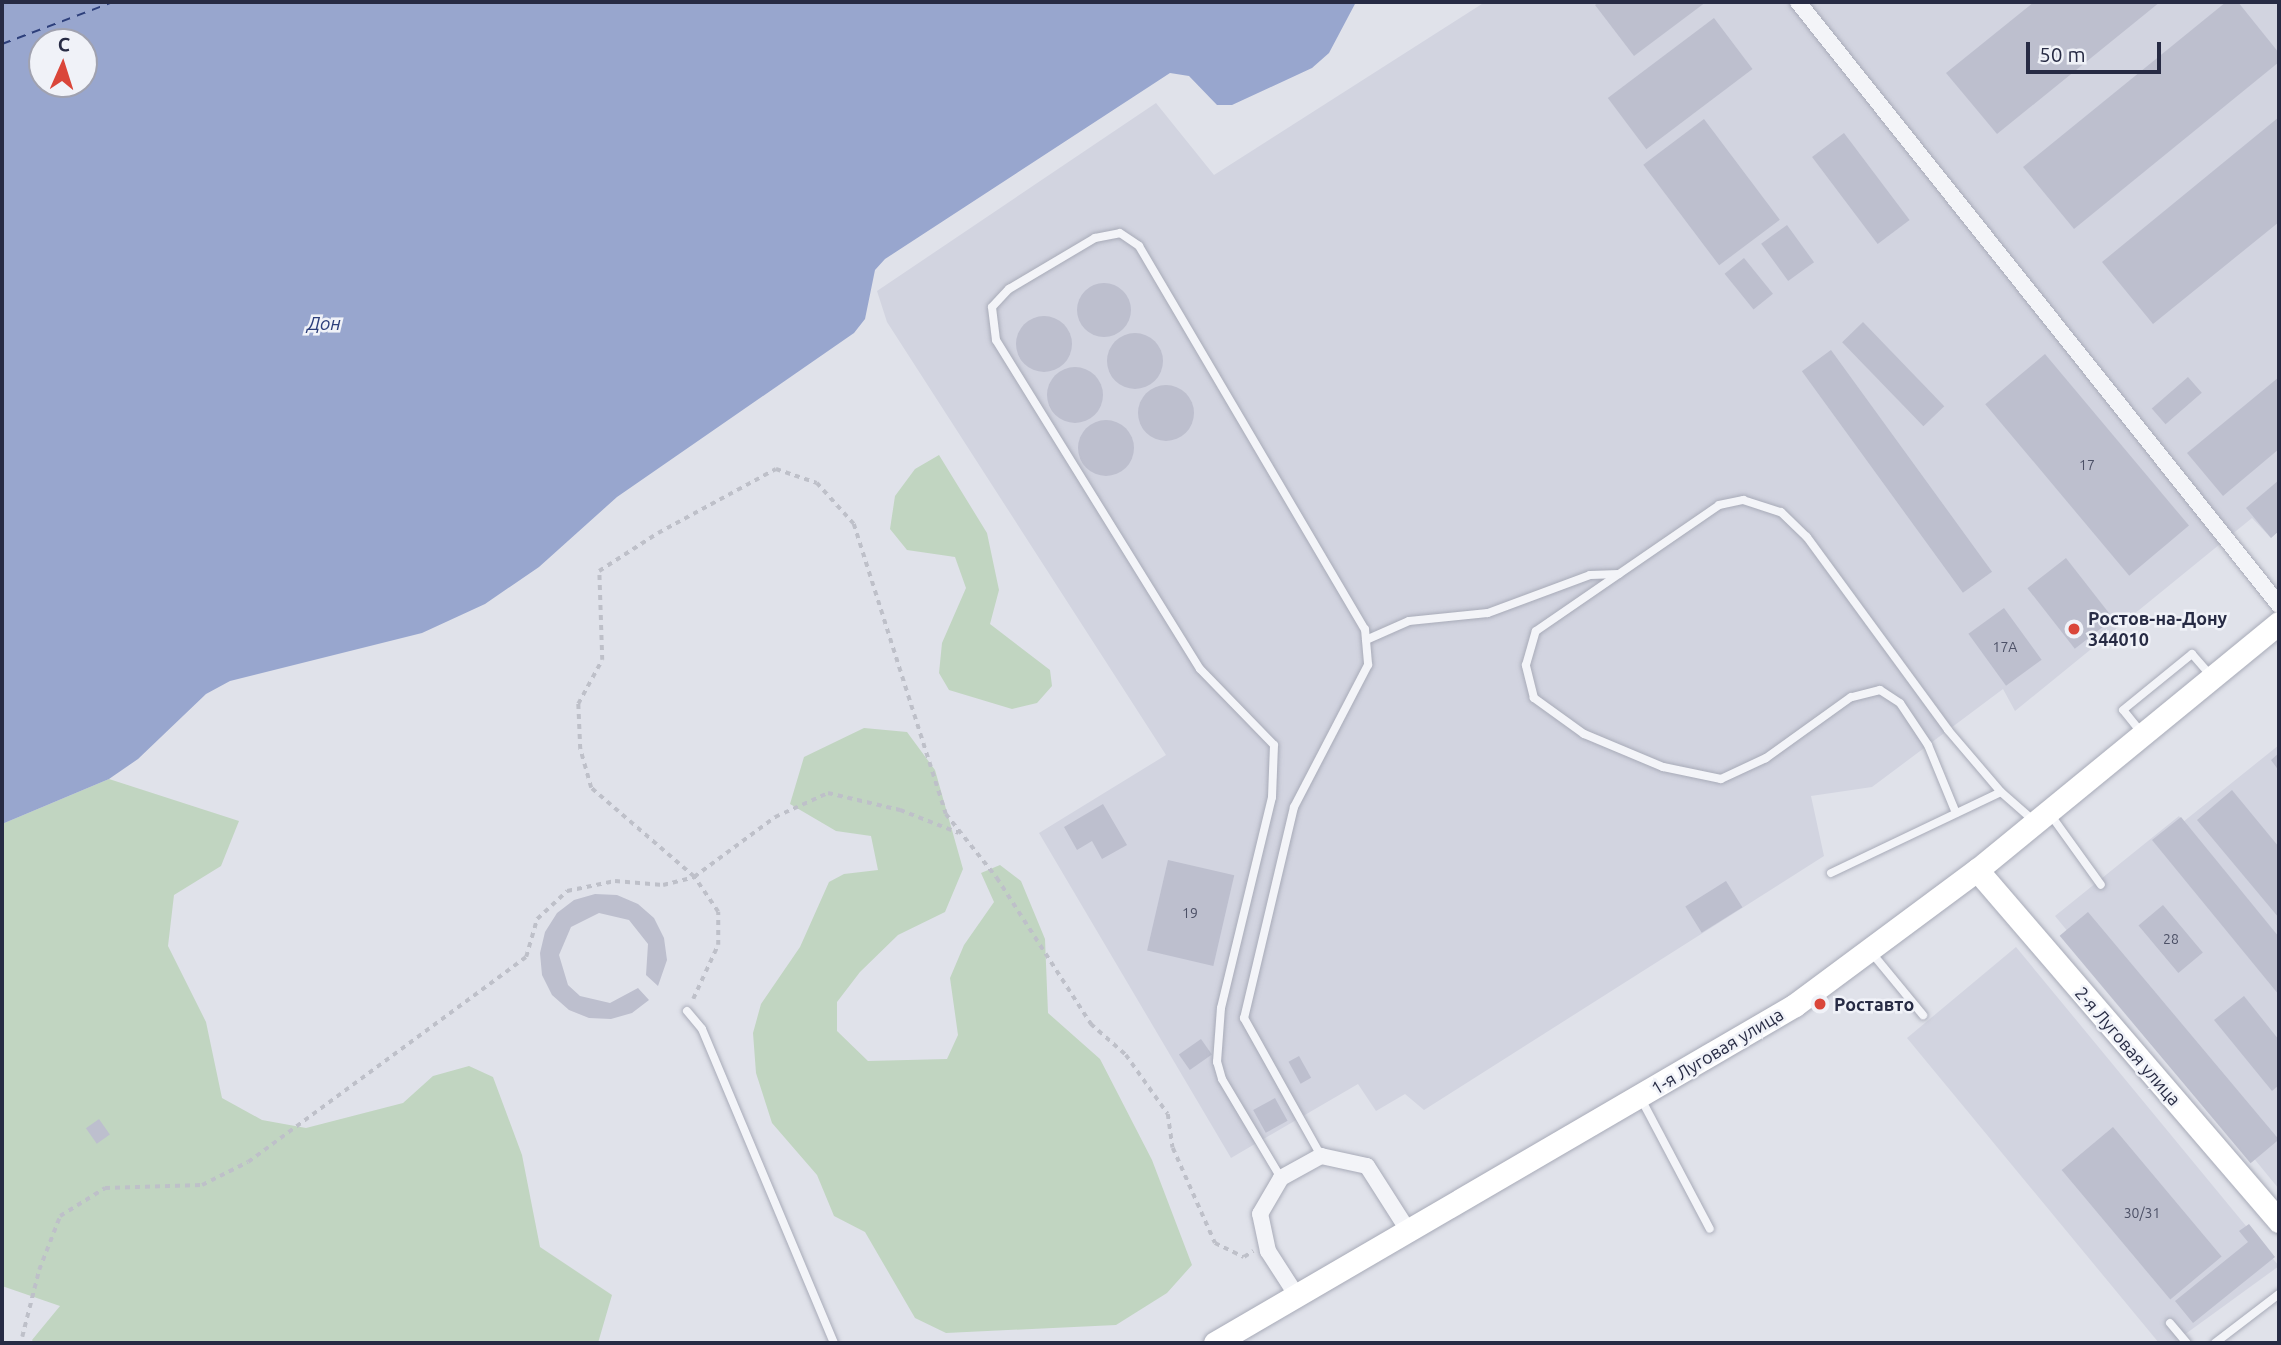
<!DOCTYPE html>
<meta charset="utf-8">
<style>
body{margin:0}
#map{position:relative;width:2281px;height:1345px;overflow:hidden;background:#e0e2ea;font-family:Ubuntu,sans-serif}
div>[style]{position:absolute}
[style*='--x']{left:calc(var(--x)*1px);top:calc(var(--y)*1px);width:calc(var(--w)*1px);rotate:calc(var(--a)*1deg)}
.built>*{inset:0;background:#d2d4e0}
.green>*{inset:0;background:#c1d5c1}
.water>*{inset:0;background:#98a6ce}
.ferry>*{height:2px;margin-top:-1px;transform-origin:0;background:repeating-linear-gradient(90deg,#2d3f7b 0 9px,transparent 0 16px)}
.building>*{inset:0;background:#bdbfce;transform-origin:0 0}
.round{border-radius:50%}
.path>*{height:3.5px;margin-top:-1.75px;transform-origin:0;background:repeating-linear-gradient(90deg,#bec0c9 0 5px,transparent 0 10px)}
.roads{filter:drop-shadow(0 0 2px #a8abb8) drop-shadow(0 0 2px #a8abb8)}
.lane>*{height:8px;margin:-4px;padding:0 4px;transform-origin:4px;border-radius:4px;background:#f3f4f8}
.street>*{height:16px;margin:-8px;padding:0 8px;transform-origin:8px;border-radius:8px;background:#f3f4f8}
.secondary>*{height:23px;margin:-11.5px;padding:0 11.5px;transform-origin:11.5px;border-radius:11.5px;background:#fff}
.dots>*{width:19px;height:19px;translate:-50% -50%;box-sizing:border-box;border:4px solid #f0f2f8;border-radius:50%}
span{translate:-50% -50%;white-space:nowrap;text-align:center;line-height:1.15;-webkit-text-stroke:5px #f0f2f8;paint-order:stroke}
.number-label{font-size:14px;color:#4c5066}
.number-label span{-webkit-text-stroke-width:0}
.poi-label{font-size:18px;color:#272b44;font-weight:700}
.left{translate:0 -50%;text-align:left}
.street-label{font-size:18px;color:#272b44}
.water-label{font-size:19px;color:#2d3f7b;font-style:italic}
.frame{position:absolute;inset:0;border:4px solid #272b44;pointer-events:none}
.north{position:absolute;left:28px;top:28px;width:70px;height:70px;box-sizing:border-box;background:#f0f2f8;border:2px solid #a0a2b0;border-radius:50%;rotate:3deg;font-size:19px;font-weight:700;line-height:28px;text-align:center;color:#272b44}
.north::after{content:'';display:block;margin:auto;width:24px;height:32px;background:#da463a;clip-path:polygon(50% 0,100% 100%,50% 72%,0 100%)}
.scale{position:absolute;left:2026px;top:42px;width:135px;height:32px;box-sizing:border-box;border:4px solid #272b44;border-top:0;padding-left:9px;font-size:21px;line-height:24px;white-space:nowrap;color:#272b44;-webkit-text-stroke:5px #f0f2f8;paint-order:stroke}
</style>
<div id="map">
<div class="built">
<i style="clip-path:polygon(1485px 2px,2279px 2px,2279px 530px,2271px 538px,2252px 518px,2015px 711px,2003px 689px,1872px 787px,1811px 796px,1824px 856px,1424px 1110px,1405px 1094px,1376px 1111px,1358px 1084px,1231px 1158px,1039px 833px,1166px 755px,887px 322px,877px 291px,1156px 103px,1214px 175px)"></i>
<i style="clip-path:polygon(2279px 745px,2279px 1189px,2055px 916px,2179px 816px,2183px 822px)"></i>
<i style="clip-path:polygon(2016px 947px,2279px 1266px,2173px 1343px,2159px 1343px,1907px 1038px)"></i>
</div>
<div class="green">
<i style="clip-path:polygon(939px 455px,987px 533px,999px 590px,990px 624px,1050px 670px,1052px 686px,1037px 703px,1012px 709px,949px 690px,939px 673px,942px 643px,966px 588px,955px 557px,907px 550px,890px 529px,895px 496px,915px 469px)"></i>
<i style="clip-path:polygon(864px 728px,907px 732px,935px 770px,963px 869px,945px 912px,898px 935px,860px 972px,837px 1002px,837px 1031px,868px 1061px,947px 1059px,958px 1035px,950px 978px,964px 945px,994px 902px,981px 873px,1000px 865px,1021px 881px,1045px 939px,1048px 1013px,1100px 1059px,1152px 1160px,1192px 1265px,1167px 1293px,1116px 1325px,946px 1333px,915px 1318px,865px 1232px,834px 1216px,817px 1175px,772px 1123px,756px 1073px,753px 1033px,761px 1004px,800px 947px,829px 882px,844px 874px,878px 870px,871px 836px,836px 831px,790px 804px,804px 757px)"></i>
<i style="clip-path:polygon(109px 779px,239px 821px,221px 866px,174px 895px,168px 946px,206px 1022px,222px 1098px,262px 1120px,306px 1128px,403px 1103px,433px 1076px,469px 1066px,493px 1077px,522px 1155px,540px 1247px,612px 1295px,598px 1343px,34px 1343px,32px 1340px,60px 1306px,2px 1286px,2px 824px)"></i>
</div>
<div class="water">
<i style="clip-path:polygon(evenodd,2px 2px,1356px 2px,1329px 53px,1312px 68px,1232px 105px,1217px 105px,1189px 76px,1170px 73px,885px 259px,875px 270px,865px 319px,854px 333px,617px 497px,539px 567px,485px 604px,422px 633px,230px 681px,206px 694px,138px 759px,109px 779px,2px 824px,2px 2px,42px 42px,84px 42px,84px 84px,42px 84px,42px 42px)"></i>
</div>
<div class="ferry">
<i style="--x:2;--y:44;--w:119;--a:-20.7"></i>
</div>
<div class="building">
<i style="clip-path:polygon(1599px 2px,1706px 2px,1634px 56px,1595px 5px)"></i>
<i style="clip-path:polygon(2034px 2px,2160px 2px,1997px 134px,1946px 73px)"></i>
<i style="clip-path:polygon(2226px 2px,2238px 2px,2279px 53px,2279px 62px,2074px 229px,2023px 167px)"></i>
<i style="left:1714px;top:18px;width:64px;height:133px;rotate:53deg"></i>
<i style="clip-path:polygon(2279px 117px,2279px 222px,2153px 324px,2102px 262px)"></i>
<i style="left:1704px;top:119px;width:126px;height:76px;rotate:53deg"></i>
<i style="left:1844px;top:133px;width:109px;height:40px;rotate:53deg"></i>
<i style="left:1787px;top:225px;width:46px;height:32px;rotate:54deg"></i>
<i style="left:1744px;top:258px;width:46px;height:25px;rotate:51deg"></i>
<i class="round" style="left:1077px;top:283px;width:54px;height:54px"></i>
<i class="round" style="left:1016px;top:316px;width:56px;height:56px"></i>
<i style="left:1863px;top:322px;width:117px;height:29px;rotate:46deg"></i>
<i class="round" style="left:1107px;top:333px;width:56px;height:56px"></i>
<i style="left:1831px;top:350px;width:274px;height:36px;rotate:54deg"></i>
<i style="left:2045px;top:354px;width:224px;height:78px;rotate:50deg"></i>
<i class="round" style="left:1047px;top:367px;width:56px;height:56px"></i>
<i style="left:2188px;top:377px;width:21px;height:48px;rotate:49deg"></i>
<i style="clip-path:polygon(2279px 377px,2279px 449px,2223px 496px,2187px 453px)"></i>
<i class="round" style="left:1138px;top:385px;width:56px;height:56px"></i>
<i class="round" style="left:1078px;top:420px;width:56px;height:56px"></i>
<i style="clip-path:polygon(2279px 480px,2279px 531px,2271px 538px,2246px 508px)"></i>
<i style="left:2066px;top:558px;width:77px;height:49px;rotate:52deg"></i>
<i style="left:2004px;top:608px;width:64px;height:44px;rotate:54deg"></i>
<i style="clip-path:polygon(2279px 753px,2279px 771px,2271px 760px)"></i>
<i style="clip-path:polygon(2232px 790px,2279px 847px,2279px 918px,2197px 820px)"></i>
<i style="clip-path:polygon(1103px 804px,1127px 845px,1102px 859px,1092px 841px,1077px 850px,1064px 827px)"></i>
<i style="clip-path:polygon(2181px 817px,2279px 937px,2279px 995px,2152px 840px)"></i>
<i style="left:1168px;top:860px;width:68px;height:93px;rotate:13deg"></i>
<i style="left:1726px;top:881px;width:31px;height:48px;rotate:58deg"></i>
<i style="clip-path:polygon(595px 894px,617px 895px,638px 904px,654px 918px,664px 938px,667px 960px,658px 986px,646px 975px,648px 944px,629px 920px,599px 913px,571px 927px,559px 955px,568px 985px,580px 996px,610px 1003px,638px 988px,649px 1000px,632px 1013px,611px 1019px,589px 1018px,569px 1010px,552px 995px,542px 975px,540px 953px,545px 932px,557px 913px,574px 900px)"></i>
<i style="left:2163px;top:905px;width:62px;height:32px;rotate:50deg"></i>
<i style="left:2088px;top:912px;width:297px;height:37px;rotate:50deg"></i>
<i style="clip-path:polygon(2244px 996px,2279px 1040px,2279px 1085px,2272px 1091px,2214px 1020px)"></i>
<i style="left:1201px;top:1039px;width:19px;height:27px;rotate:55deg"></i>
<i style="left:1299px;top:1056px;width:25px;height:12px;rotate:61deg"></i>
<i style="left:1275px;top:1098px;width:26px;height:25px;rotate:61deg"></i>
<i style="left:99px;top:1119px;width:19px;height:16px;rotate:55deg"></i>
<i style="left:2113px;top:1127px;width:169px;height:67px;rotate:50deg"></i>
<i style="clip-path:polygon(2249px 1224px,2275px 1257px,2193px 1323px,2175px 1301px,2248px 1242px,2239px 1231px)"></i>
</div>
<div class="path">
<i style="--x:693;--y:999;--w:60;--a:-65.2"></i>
<i style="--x:718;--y:945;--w:33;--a:-90"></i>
<i style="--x:718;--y:912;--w:42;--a:-124.4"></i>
<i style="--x:694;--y:877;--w:136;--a:-139.2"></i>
<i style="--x:591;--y:788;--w:41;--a:-105.8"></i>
<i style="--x:580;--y:749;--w:45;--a:-92.5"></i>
<i style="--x:578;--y:704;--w:50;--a:-61.4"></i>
<i style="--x:602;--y:660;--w:89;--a:-91.9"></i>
<i style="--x:599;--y:571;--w:70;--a:-32.8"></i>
<i style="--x:658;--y:533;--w:134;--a:-28.5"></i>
<i style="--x:776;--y:469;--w:43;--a:18.9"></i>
<i style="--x:817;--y:483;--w:55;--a:47.9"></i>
<i style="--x:854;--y:524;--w:304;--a:72.4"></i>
<i style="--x:946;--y:814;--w:82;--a:51.4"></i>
<i style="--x:997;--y:878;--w:174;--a:57.2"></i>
<i style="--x:1091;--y:1024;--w:47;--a:41.5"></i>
<i style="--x:1126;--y:1055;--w:72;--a:54.6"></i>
<i style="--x:1168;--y:1114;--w:34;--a:82"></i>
<i style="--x:1173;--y:1148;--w:104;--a:66.1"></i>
<i style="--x:1215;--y:1243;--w:32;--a:26"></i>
<i style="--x:1244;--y:1257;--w:11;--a:-34"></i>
<i style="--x:22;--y:1337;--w:69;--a:-75.8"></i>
<i style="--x:39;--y:1270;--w:58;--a:-68.7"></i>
<i style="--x:60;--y:1216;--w:53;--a:-31.9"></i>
<i style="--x:105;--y:1188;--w:97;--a:-1.8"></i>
<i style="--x:202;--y:1185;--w:51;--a:-26.6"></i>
<i style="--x:248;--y:1162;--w:345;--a:-36.4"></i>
<i style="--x:526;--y:957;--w:40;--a:-74"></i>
<i style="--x:537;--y:919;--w:41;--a:-43"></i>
<i style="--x:567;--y:891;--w:49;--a:-11.8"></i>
<i style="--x:615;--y:881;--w:48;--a:4.8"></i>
<i style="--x:663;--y:885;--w:32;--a:-14"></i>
<i style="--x:694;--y:877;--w:101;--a:-36.5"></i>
<i style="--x:775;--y:817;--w:58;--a:-24.4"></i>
<i style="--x:828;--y:793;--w:74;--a:13.3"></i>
<i style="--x:900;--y:810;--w:63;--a:21.3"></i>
</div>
<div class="roads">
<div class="lane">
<i style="--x:1366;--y:640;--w:47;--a:-23.8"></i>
<i style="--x:1409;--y:621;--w:79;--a:-5.8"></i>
<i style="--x:1488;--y:613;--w:109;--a:-20.4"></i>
<i style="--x:1590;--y:575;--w:29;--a:-2"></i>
<i style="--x:2141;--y:732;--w:28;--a:-129"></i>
<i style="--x:2123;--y:710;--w:89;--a:-39.1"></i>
<i style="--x:2192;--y:654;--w:30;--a:49"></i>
<i style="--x:1956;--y:813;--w:74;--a:-112.4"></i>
<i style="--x:1928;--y:745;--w:50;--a:-123.7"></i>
<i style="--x:1900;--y:703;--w:24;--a:-147"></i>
<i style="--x:1880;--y:690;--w:30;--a:166"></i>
<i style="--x:1851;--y:697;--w:105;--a:144.3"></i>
<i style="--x:1766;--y:758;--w:50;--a:155"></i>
<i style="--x:1721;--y:779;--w:59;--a:-168.3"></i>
<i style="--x:1663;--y:767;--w:86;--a:-157.3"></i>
<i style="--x:1584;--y:734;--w:62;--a:-144.2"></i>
<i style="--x:1534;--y:698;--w:34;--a:-104"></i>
<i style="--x:1526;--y:665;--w:35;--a:-74"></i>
<i style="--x:1536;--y:631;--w:222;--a:-34.5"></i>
<i style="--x:1719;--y:505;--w:25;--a:-12"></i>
<i style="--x:1743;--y:500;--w:40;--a:18"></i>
<i style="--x:1781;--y:512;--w:36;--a:44"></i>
<i style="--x:1807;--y:537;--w:239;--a:53.8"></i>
<i style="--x:1948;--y:730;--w:82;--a:49.5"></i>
<i style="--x:2001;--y:792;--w:44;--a:41.3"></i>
<i style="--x:2050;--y:814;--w:87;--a:54.3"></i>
<i style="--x:1831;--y:873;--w:188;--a:-25.5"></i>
<i style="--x:1871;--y:952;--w:82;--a:50.5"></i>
<i style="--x:687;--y:1011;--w:23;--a:50"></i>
<i style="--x:702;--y:1029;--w:341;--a:67.2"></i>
<i style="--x:1640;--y:1097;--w:149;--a:62.1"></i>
<i style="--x:1281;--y:1178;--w:115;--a:-120.8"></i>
<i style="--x:1222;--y:1079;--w:18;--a:-106"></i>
<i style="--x:1217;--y:1062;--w:54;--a:-85.8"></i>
<i style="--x:1221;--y:1008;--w:217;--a:-76.4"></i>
<i style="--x:1272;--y:797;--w:52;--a:-87.8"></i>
<i style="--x:1274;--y:745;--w:106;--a:-134.2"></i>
<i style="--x:1200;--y:669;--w:387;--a:-121.8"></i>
<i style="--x:996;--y:340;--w:33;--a:-97"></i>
<i style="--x:992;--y:307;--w:25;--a:-47"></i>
<i style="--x:1009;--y:289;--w:100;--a:-30.7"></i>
<i style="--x:1095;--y:238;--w:25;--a:-11"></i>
<i style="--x:1120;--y:233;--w:23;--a:34"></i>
<i style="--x:1139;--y:246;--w:445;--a:59.5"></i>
<i style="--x:1365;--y:629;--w:36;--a:85"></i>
<i style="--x:1368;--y:665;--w:160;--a:117.5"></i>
<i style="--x:1294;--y:807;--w:217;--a:103.3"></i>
<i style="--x:1244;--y:1018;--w:158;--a:60.8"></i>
<i style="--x:2170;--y:1323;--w:26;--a:50"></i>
<i style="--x:2215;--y:1343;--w:81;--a:-37.4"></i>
</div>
<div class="street">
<i style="--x:1798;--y:2;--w:771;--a:51.42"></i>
<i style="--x:1297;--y:1296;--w:54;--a:-122.8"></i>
<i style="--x:1268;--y:1251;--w:38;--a:-102"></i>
<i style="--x:1260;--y:1214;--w:42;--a:-59.7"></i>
<i style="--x:1281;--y:1178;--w:46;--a:-28.8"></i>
<i style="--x:1321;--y:1156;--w:47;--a:12.3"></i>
<i style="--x:1367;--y:1166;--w:78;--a:57.5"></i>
</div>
<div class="secondary">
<i style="--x:1977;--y:870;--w:463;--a:49.3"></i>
<i style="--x:1215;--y:1343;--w:671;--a:-30.23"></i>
<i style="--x:1795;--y:1005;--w:227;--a:-36.6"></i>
<i style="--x:1977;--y:870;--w:390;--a:-39.3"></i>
</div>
</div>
<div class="dots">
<i style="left:2074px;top:629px;background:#da463a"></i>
<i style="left:1820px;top:1004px;background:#da463a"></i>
</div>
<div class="number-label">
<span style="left:2087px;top:465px">17</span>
<span style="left:2005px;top:647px">17А</span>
<span style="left:1190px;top:913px">19</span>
<span style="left:2171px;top:939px">28</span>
<span style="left:2142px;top:1213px">30/31</span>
</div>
<div class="poi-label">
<span class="left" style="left:2088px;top:629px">Ростов-на-Дону<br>344010</span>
<span class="left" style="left:1834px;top:1004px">Роставто</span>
</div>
<div class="street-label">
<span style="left:2128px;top:1046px;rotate:49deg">2-я Луговая улица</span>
<span style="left:1717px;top:1051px;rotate:-31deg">1-я Луговая улица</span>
</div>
<div class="water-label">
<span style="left:324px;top:324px">Дон</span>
</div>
<div class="frame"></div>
<div class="north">С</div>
<div class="scale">50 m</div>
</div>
